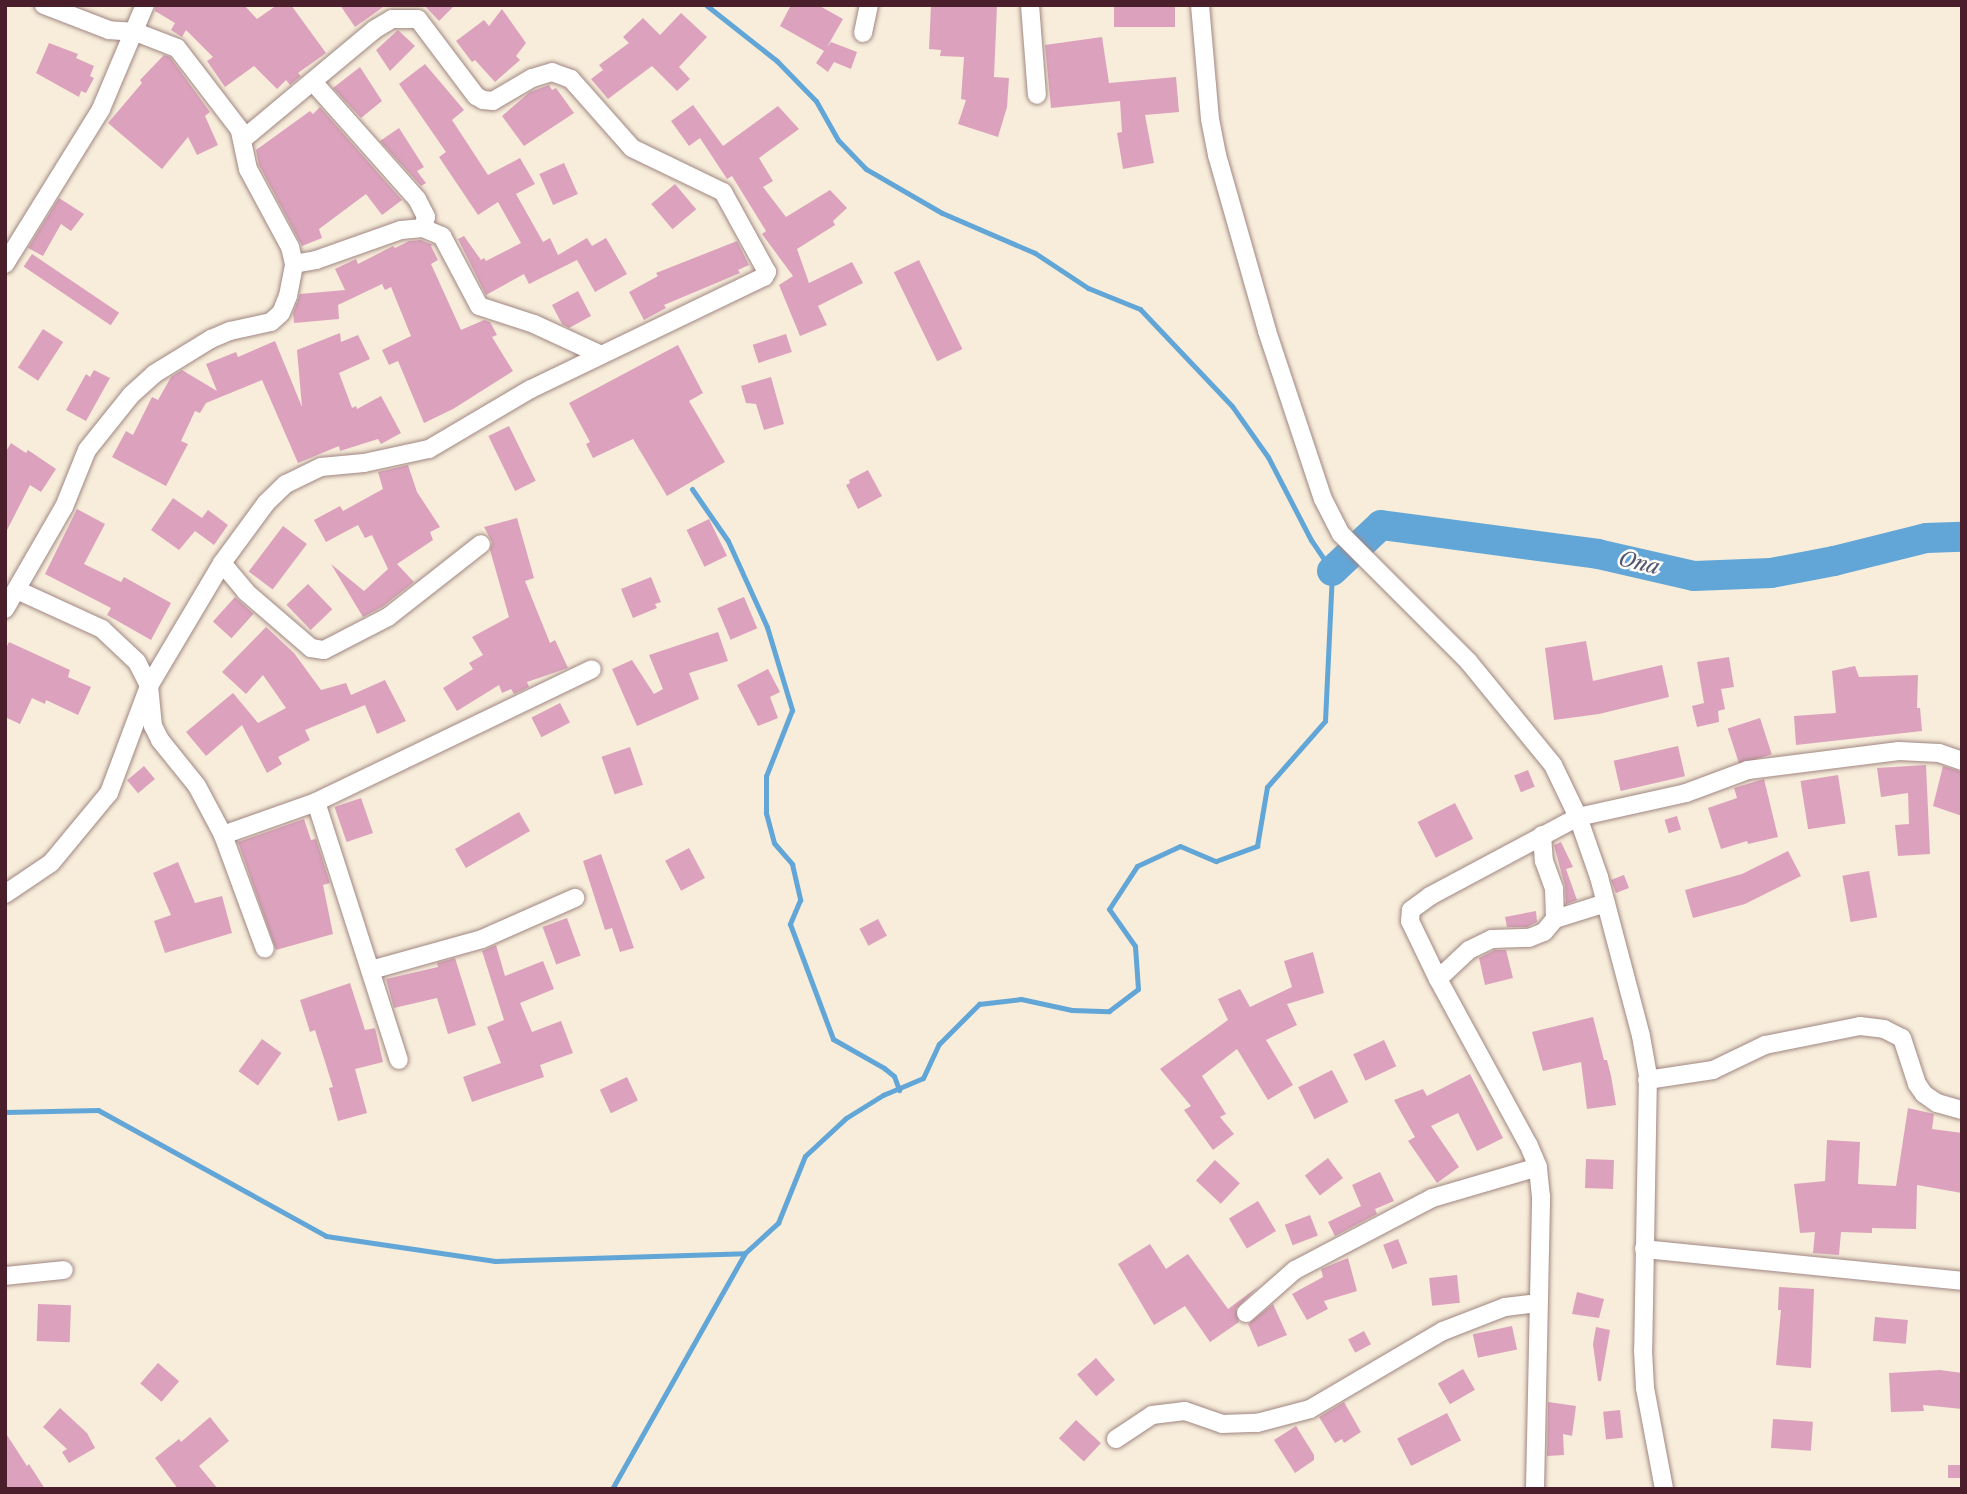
<!DOCTYPE html>
<style>
body{margin:0}
#map{position:relative;width:1967px;height:1494px;overflow:hidden;background:#f7edda;font-family:"Libre Caslon Text",serif}
div>[style]{position:absolute}
[style*='--x']{left:calc(var(--x)*1px);top:calc(var(--y)*1px);width:calc(var(--w)*1px);rotate:calc(var(--a)*1deg)}
.stream>*{height:5px;margin:-2.5px;padding:0 2.5px;transform-origin:2.5px;border-radius:2.5px;background:#62a6d7}
.river>*{height:30px;margin:-15px;padding:0 15px;transform-origin:15px;border-radius:15px;background:#62a6d7}
.building>*{inset:0;background:#dca2bd;transform-origin:0 0}
.roads{filter:drop-shadow(0 0 2px #a08682) drop-shadow(0 0 2px #a08682)}
.street>*{height:18px;margin:-9px;padding:0 9px;transform-origin:9px;border-radius:9px;background:#fff}
span{translate:-50% -50%;white-space:nowrap;text-align:center;line-height:1.15;-webkit-text-stroke:5px #fdfcf7;paint-order:stroke}
.water-label{font-size:21px;color:#545570;font-style:italic}
.frame{position:absolute;inset:0;border:7px solid #4a1f2b;pointer-events:none}
</style>
<div id="map">
<div class="stream">
<i style="--x:692;--y:489;--w:63;--a:55.3"></i>
<i style="--x:728;--y:541;--w:94;--a:65.6"></i>
<i style="--x:767;--y:627;--w:87;--a:73.2"></i>
<i style="--x:792;--y:710;--w:71;--a:111.5"></i>
<i style="--x:766;--y:776;--w:37;--a:90"></i>
<i style="--x:766;--y:813;--w:31;--a:75"></i>
<i style="--x:774;--y:843;--w:28;--a:49"></i>
<i style="--x:792;--y:864;--w:37;--a:77"></i>
<i style="--x:800;--y:900;--w:26;--a:113"></i>
<i style="--x:790;--y:924;--w:123;--a:69.5"></i>
<i style="--x:833;--y:1039;--w:59;--a:29.6"></i>
<i style="--x:884;--y:1068;--w:13;--a:39"></i>
<i style="--x:894;--y:1076;--w:15;--a:70"></i>
<i style="--x:5;--y:1112;--w:93;--a:-1.2"></i>
<i style="--x:98;--y:1110;--w:260;--a:28.9"></i>
<i style="--x:326;--y:1236;--w:171;--a:8.4"></i>
<i style="--x:495;--y:1261;--w:250;--a:-1.8"></i>
<i style="--x:612;--y:1489;--w:271;--a:-60.6"></i>
<i style="--x:745;--y:1253;--w:45;--a:-42.3"></i>
<i style="--x:778;--y:1223;--w:72;--a:-68.1"></i>
<i style="--x:805;--y:1156;--w:56;--a:-42.8"></i>
<i style="--x:846;--y:1118;--w:44;--a:-31.9"></i>
<i style="--x:883;--y:1095;--w:43;--a:-23"></i>
<i style="--x:923;--y:1078;--w:38;--a:-65"></i>
<i style="--x:939;--y:1044;--w:57;--a:-45"></i>
<i style="--x:979;--y:1004;--w:42;--a:-6.8"></i>
<i style="--x:1021;--y:999;--w:52;--a:12.2"></i>
<i style="--x:1072;--y:1010;--w:37;--a:2"></i>
<i style="--x:1109;--y:1011;--w:36;--a:-37"></i>
<i style="--x:1138;--y:989;--w:43;--a:-94"></i>
<i style="--x:1135;--y:946;--w:45;--a:-125.1"></i>
<i style="--x:1109;--y:909;--w:51;--a:-56.9"></i>
<i style="--x:1137;--y:866;--w:47;--a:-24.9"></i>
<i style="--x:1180;--y:846;--w:39;--a:23"></i>
<i style="--x:1216;--y:861;--w:44;--a:-20.1"></i>
<i style="--x:1257;--y:846;--w:60;--a:-80.4"></i>
<i style="--x:1267;--y:787;--w:88;--a:-48.7"></i>
<i style="--x:1325;--y:721;--w:150;--a:-87.3"></i>
<i style="--x:1332;--y:571;--w:37;--a:-124"></i>
<i style="--x:1311;--y:540;--w:93;--a:-117.4"></i>
<i style="--x:1268;--y:457;--w:62;--a:-125.2"></i>
<i style="--x:1232;--y:406;--w:134;--a:-133.5"></i>
<i style="--x:1140;--y:309;--w:56;--a:-158"></i>
<i style="--x:1088;--y:288;--w:64;--a:-146.6"></i>
<i style="--x:1035;--y:253;--w:101;--a:-156.7"></i>
<i style="--x:942;--y:213;--w:88;--a:-149.9"></i>
<i style="--x:866;--y:169;--w:40;--a:-134"></i>
<i style="--x:838;--y:140;--w:45;--a:-119.4"></i>
<i style="--x:816;--y:101;--w:56;--a:-134.3"></i>
<i style="--x:777;--y:61;--w:90;--a:-141.7"></i>
</div>
<div class="river">
<i style="--x:1332;--y:571;--w:67;--a:-43.2"></i>
<i style="--x:1381;--y:525;--w:219;--a:7.6"></i>
<i style="--x:1598;--y:554;--w:98;--a:12.9"></i>
<i style="--x:1694;--y:576;--w:77;--a:-2.2"></i>
<i style="--x:1771;--y:573;--w:64;--a:-10.8"></i>
<i style="--x:1834;--y:561;--w:95;--a:-14"></i>
<i style="--x:1926;--y:538;--w:36;--a:-2"></i>
</div>
<div class="building">
<i style="clip-path:polygon(156px 5px,244px 5px,257px 19px,277px 5px,291px 5px,326px 53px,298px 73px,301px 76px,290px 85px,286px 80px,277px 89px,254px 66px,225px 87px,207px 61px,213px 57px,186px 30px,182px 37px,171px 30px,175px 23px,155px 11px)"></i>
<i style="clip-path:polygon(340px 5px,386px 5px,355px 27px)"></i>
<i style="clip-path:polygon(424px 5px,455px 5px,439px 21px)"></i>
<i style="clip-path:polygon(791px 5px,818px 5px,843px 19px,827px 47px,831px 42px,857px 52px,851px 69px,834px 62px,828px 72px,816px 63px,824px 51px,780px 26px)"></i>
<i style="clip-path:polygon(931px 5px,997px 5px,994px 77px,1009px 78px,1007px 107px,998px 137px,958px 124px,966px 100px,961px 99px,964px 57px,940px 56px,941px 50px,929px 49px)"></i>
<i style="left:1114px;top:5px;width:61px;height:22px"></i>
<i style="clip-path:polygon(502px 9px,526px 43px,516px 56px,520px 60px,495px 82px,475px 60px,472px 62px,456px 41px,484px 20px,489px 26px)"></i>
<i style="clip-path:polygon(681px 13px,707px 37px,679px 67px,690px 79px,677px 91px,652px 66px,608px 99px,591px 79px,603px 70px,599px 65px,629px 43px,623px 37px,643px 18px,660px 35px)"></i>
<i style="clip-path:polygon(398px 30px,415px 46px,390px 71px,376px 50px)"></i>
<i style="clip-path:polygon(1102px 37px,1109px 83px,1176px 77px,1179px 112px,1145px 115px,1154px 163px,1123px 169px,1117px 133px,1122px 132px,1120px 101px,1051px 108px,1045px 45px)"></i>
<i style="clip-path:polygon(49px 43px,78px 54px,76px 58px,94px 66px,90px 76px,94px 78px,86px 93px,81px 91px,79px 97px,36px 73px)"></i>
<i style="clip-path:polygon(164px 55px,170px 57px,210px 112px,205px 116px,218px 145px,197px 155px,188px 137px,162px 169px,108px 123px,142px 83px,140px 80px)"></i>
<i style="clip-path:polygon(425px 64px,464px 110px,452px 120px,488px 175px,520px 158px,535px 184px,516px 194px,543px 242px,550px 238px,558px 255px,587px 238px,592px 246px,606px 238px,627px 274px,595px 292px,577px 260px,529px 284px,524px 274px,486px 295px,458px 239px,464px 236px,481px 260px,484px 258px,486px 261px,521px 243px,498px 202px,478px 215px,439px 157px,446px 152px,399px 84px)"></i>
<i style="clip-path:polygon(360px 67px,382px 101px,361px 118px,333px 88px)"></i>
<i style="clip-path:polygon(549px 85px,552px 90px,556px 88px,574px 113px,524px 146px,502px 116px,530px 92px)"></i>
<i style="clip-path:polygon(693px 105px,723px 146px,778px 106px,799px 129px,759px 158px,773px 181px,763px 187px,786px 217px,830px 190px,847px 208px,833px 221px,835px 225px,797px 249px,809px 283px,852px 262px,863px 283px,818px 306px,827px 325px,800px 336px,779px 285px,793px 276px,762px 234px,766px 231px,732px 176px,727px 179px,700px 138px,689px 146px,671px 121px)"></i>
<i style="clip-path:polygon(320px 107px,402px 200px,382px 215px,366px 194px,319px 229px,322px 238px,302px 246px,259px 165px,256px 150px,310px 111px,313px 114px)"></i>
<i style="clip-path:polygon(399px 128px,424px 167px,417px 171px,426px 183px,421px 186px,380px 141px)"></i>
<i style="left:564px;top:163px;width:34px;height:27px;rotate:66deg"></i>
<i style="left:675px;top:184px;width:33px;height:31px;rotate:50deg"></i>
<i style="clip-path:polygon(59px 198px,84px 214px,71px 231px,61px 224px,43px 256px,28px 248px)"></i>
<i style="clip-path:polygon(421px 240px,433px 245px,431px 246px,438px 260px,431px 264px,461px 330px,484px 320px,490px 322px,497px 335px,492px 337px,513px 371px,453px 409px,424px 423px,398px 361px,389px 365px,382px 350px,411px 336px,391px 287px,385px 290px,382px 284px,338px 305px,339px 319px,294px 323px,293px 313px,300px 294px,345px 290px,335px 269px,356px 259px,358px 264px,393px 246px,395px 248px,409px 241px)"></i>
<i style="clip-path:polygon(737px 241px,749px 265px,738px 270px,740px 273px,664px 305px,666px 308px,644px 320px,629px 292px,658px 276px,656px 273px)"></i>
<i style="left:32px;top:254px;width:105px;height:15px;rotate:34deg"></i>
<i style="left:919px;top:260px;width:99px;height:28px;rotate:64deg"></i>
<i style="clip-path:polygon(578px 291px,591px 316px,569px 328px,562px 324px,552px 305px)"></i>
<i style="left:43px;top:329px;width:24px;height:46px;rotate:33deg"></i>
<i style="clip-path:polygon(340px 333px,341px 342px,358px 335px,370px 359px,339px 373px,352px 408px,356px 406px,357px 409px,381px 396px,401px 433px,381px 444px,378px 439px,340px 451px,339px 446px,298px 463px,262px 380px,206px 403px,200px 413px,195px 411px,181px 441px,188px 444px,166px 486px,112px 457px,126px 431px,133px 435px,152px 397px,158px 400px,171px 377px,182px 370px,217px 391px,206px 364px,236px 352px,238px 357px,275px 341px,302px 407px,297px 350px)"></i>
<i style="left:786px;top:334px;width:19px;height:35px;rotate:72deg"></i>
<i style="clip-path:polygon(678px 345px,703px 393px,689px 401px,725px 462px,667px 496px,633px 439px,593px 458px,586px 444px,590px 442px,569px 403px)"></i>
<i style="clip-path:polygon(94px 370px,110px 378px,86px 421px,66px 410px,86px 374px,90px 377px)"></i>
<i style="clip-path:polygon(771px 377px,784px 424px,764px 430px,756px 404px,746px 403px,741px 386px)"></i>
<i style="left:509px;top:426px;width:61px;height:23px;rotate:64deg"></i>
<i style="clip-path:polygon(11px 443px,26px 453px,28px 450px,56px 469px,41px 492px,30px 485px,5px 534px,5px 453px)"></i>
<i style="clip-path:polygon(408px 465px,417px 492px,440px 527px,430px 532px,433px 540px,397px 564px,414px 582px,382px 607px,363px 617px,331px 564px,364px 591px,388px 569px,372px 535px,365px 538px,358px 525px,326px 542px,314px 520px,340px 506px,343px 511px,383px 489px,378px 472px)"></i>
<i style="clip-path:polygon(868px 470px,882px 496px,858px 509px,846px 485px,850px 483px,849px 480px)"></i>
<i style="clip-path:polygon(173px 498px,202px 518px,208px 510px,228px 525px,214px 545px,195px 531px,179px 550px,151px 530px)"></i>
<i style="clip-path:polygon(77px 509px,105px 524px,84px 564px,121px 582px,124px 577px,171px 603px,151px 640px,107px 615px,111px 608px,45px 574px)"></i>
<i style="clip-path:polygon(517px 518px,534px 578px,525px 581px,550px 643px,555px 640px,568px 668px,527px 682px,529px 687px,514px 694px,511px 689px,502px 693px,499px 685px,457px 711px,443px 688px,473px 669px,469px 663px,483px 655px,472px 637px,509px 617px,490px 550px,492px 542px,484px 527px)"></i>
<i style="left:709px;top:519px;width:41px;height:25px;rotate:64deg"></i>
<i style="left:283px;top:526px;width:30px;height:57px;rotate:37deg"></i>
<i style="clip-path:polygon(651px 577px,661px 602px,655px 604px,657px 608px,633px 618px,621px 589px)"></i>
<i style="left:308px;top:584px;width:35px;height:30px;rotate:46deg"></i>
<i style="left:235px;top:597px;width:25px;height:33px;rotate:42deg"></i>
<i style="left:744px;top:597px;width:34px;height:29px;rotate:67deg"></i>
<i style="clip-path:polygon(266px 627px,294px 653px,321px 690px,346px 683px,351px 695px,385px 680px,406px 721px,377px 734px,365px 705px,305px 730px,310px 740px,278px 757px,282px 764px,267px 773px,242px 725px,206px 756px,186px 732px,233px 693px,258px 723px,286px 708px,263px 675px,246px 694px,222px 672px)"></i>
<i style="clip-path:polygon(718px 632px,728px 661px,689px 673px,699px 699px,637px 726px,612px 669px,632px 660px,654px 694px,663px 689px,649px 655px)"></i>
<i style="clip-path:polygon(1586px 641px,1593px 681px,1662px 665px,1669px 697px,1599px 714px,1554px 720px,1545px 648px)"></i>
<i style="clip-path:polygon(9px 642px,70px 670px,68px 677px,91px 687px,78px 715px,46px 700px,45px 704px,32px 698px,20px 724px,5px 717px,5px 650px)"></i>
<i style="clip-path:polygon(1729px 657px,1734px 687px,1721px 689px,1725px 709px,1718px 711px,1719px 722px,1697px 727px,1692px 706px,1704px 703px,1697px 662px)"></i>
<i style="clip-path:polygon(1855px 666px,1859px 677px,1918px 675px,1917px 708px,1920px 708px,1922px 731px,1796px 745px,1794px 716px,1836px 713px,1832px 671px)"></i>
<i style="clip-path:polygon(768px 669px,780px 692px,770px 697px,778px 718px,758px 726px,737px 685px)"></i>
<i style="left:560px;top:703px;width:22px;height:32px;rotate:63deg"></i>
<i style="left:1760px;top:718px;width:38px;height:34px;rotate:72deg"></i>
<i style="left:1678px;top:746px;width:31px;height:66px;rotate:77deg"></i>
<i style="left:630px;top:747px;width:40px;height:30px;rotate:71deg"></i>
<i style="clip-path:polygon(1926px 765px,1930px 854px,1898px 856px,1895px 825px,1909px 824px,1908px 793px,1881px 797px,1877px 768px)"></i>
<i style="left:144px;top:766px;width:17px;height:22px;rotate:50deg"></i>
<i style="clip-path:polygon(1943px 766px,1962px 772px,1962px 816px,1933px 806px)"></i>
<i style="left:1528px;top:770px;width:18px;height:15px;rotate:68deg"></i>
<i style="left:1838px;top:775px;width:49px;height:38px;rotate:81deg"></i>
<i style="clip-path:polygon(1764px 779px,1778px 837px,1748px 844px,1747px 841px,1721px 849px,1708px 808px,1737px 798px,1734px 788px)"></i>
<i style="left:361px;top:798px;width:37px;height:28px;rotate:71deg"></i>
<i style="left:1455px;top:803px;width:40px;height:42px;rotate:63deg"></i>
<i style="left:519px;top:812px;width:22px;height:74px;rotate:60deg"></i>
<i style="left:1677px;top:816px;width:14px;height:13px;rotate:73deg"></i>
<i style="clip-path:polygon(304px 819px,311px 840px,316px 839px,330px 883px,323px 885px,333px 934px,276px 950px,238px 842px)"></i>
<i style="clip-path:polygon(1561px 842px,1573px 867px,1566px 869px,1577px 900px,1566px 904px,1565px 886px,1554px 845px)"></i>
<i style="left:689px;top:848px;width:34px;height:27px;rotate:62deg"></i>
<i style="clip-path:polygon(1788px 851px,1801px 876px,1745px 904px,1693px 918px,1685px 890px,1742px 874px)"></i>
<i style="clip-path:polygon(601px 854px,634px 948px,620px 952px,612px 928px,605px 930px,583px 861px)"></i>
<i style="clip-path:polygon(178px 862px,195px 903px,222px 896px,232px 933px,165px 953px,154px 921px,171px 915px,153px 873px)"></i>
<i style="left:1869px;top:871px;width:47px;height:27px;rotate:80deg"></i>
<i style="left:1624px;top:875px;width:14px;height:14px;rotate:69deg"></i>
<i style="clip-path:polygon(1536px 911px,1537px 922px,1527px 927px,1507px 927px,1505px 917px)"></i>
<i style="left:567px;top:918px;width:40px;height:26px;rotate:70deg"></i>
<i style="left:878px;top:919px;width:19px;height:21px;rotate:62deg"></i>
<i style="clip-path:polygon(496px 945px,505px 976px,543px 961px,554px 989px,520px 1003px,532px 1032px,561px 1021px,573px 1053px,540px 1065px,544px 1077px,472px 1102px,463px 1077px,501px 1063px,487px 1027px,504px 1020px,482px 951px)"></i>
<i style="clip-path:polygon(1495px 950px,1506px 950px,1513px 978px,1485px 985px,1479px 958px)"></i>
<i style="clip-path:polygon(1313px 952px,1324px 993px,1287px 1004px,1297px 1025px,1266px 1040px,1293px 1085px,1268px 1100px,1237px 1049px,1202px 1076px,1226px 1114px,1220px 1117px,1234px 1134px,1213px 1150px,1184px 1110px,1191px 1106px,1160px 1069px,1228px 1020px,1218px 999px,1240px 989px,1250px 1007px,1292px 987px,1284px 961px)"></i>
<i style="clip-path:polygon(455px 958px,476px 1025px,448px 1034px,437px 998px,394px 1008px,386px 979px,438px 967px,437px 963px)"></i>
<i style="clip-path:polygon(350px 983px,365px 1030px,375px 1028px,383px 1062px,355px 1069px,367px 1113px,338px 1121px,329px 1088px,333px 1087px,315px 1030px,310px 1032px,300px 1000px)"></i>
<i style="clip-path:polygon(1593px 1017px,1604px 1060px,1607px 1060px,1611px 1076px,1616px 1105px,1587px 1109px,1581px 1062px,1543px 1071px,1532px 1032px)"></i>
<i style="left:262px;top:1039px;width:24px;height:40px;rotate:36deg"></i>
<i style="left:1384px;top:1040px;width:29px;height:34px;rotate:65deg"></i>
<i style="left:1332px;top:1070px;width:36px;height:38px;rotate:63deg"></i>
<i style="clip-path:polygon(1470px 1074px,1503px 1138px,1477px 1151px,1458px 1113px,1431px 1126px,1459px 1167px,1437px 1183px,1408px 1141px,1415px 1137px,1394px 1100px,1423px 1089px,1427px 1096px)"></i>
<i style="left:627px;top:1077px;width:26px;height:30px;rotate:65deg"></i>
<i style="clip-path:polygon(1908px 1108px,1934px 1114px,1932px 1129px,1962px 1133px,1962px 1193px,1917px 1185px,1916px 1229px,1872px 1228px,1872px 1233px,1841px 1232px,1839px 1255px,1813px 1253px,1815px 1232px,1800px 1233px,1794px 1184px,1825px 1181px,1827px 1140px,1860px 1142px,1858px 1184px,1896px 1186px)"></i>
<i style="left:1328px;top:1158px;width:25px;height:29px;rotate:53deg"></i>
<i style="left:1586px;top:1159px;width:28px;height:29px;rotate:2deg"></i>
<i style="left:1215px;top:1160px;width:34px;height:28px;rotate:43deg"></i>
<i style="clip-path:polygon(1380px 1172px,1394px 1201px,1375px 1209px,1377px 1214px,1335px 1236px,1328px 1222px,1361px 1206px,1352px 1185px)"></i>
<i style="left:1258px;top:1201px;width:35px;height:34px;rotate:59deg"></i>
<i style="left:1310px;top:1215px;width:22px;height:27px;rotate:69deg"></i>
<i style="left:1398px;top:1239px;width:26px;height:16px;rotate:69deg"></i>
<i style="clip-path:polygon(1150px 1244px,1166px 1269px,1188px 1254px,1228px 1309px,1259px 1286px,1236px 1309px,1239px 1322px,1210px 1342px,1185px 1306px,1154px 1325px,1118px 1264px)"></i>
<i style="clip-path:polygon(1348px 1258px,1357px 1291px,1324px 1301px,1328px 1309px,1307px 1320px,1292px 1294px,1323px 1277px,1321px 1269px)"></i>
<i style="left:1457px;top:1275px;width:28px;height:28px;rotate:84deg"></i>
<i style="clip-path:polygon(1779px 1287px,1814px 1289px,1811px 1368px,1776px 1365px,1781px 1310px,1778px 1310px)"></i>
<i style="clip-path:polygon(1577px 1292px,1604px 1299px,1599px 1318px,1572px 1314px)"></i>
<i style="left:38px;top:1304px;width:33px;height:37px;rotate:2deg"></i>
<i style="clip-path:polygon(1273px 1304px,1287px 1335px,1258px 1347px,1248px 1324px)"></i>
<i style="left:1875px;top:1317px;width:33px;height:24px;rotate:5deg"></i>
<i style="left:1512px;top:1326px;width:24px;height:40px;rotate:78deg"></i>
<i style="clip-path:polygon(1596px 1327px,1610px 1330px,1601px 1381px,1598px 1381px,1593px 1344px)"></i>
<i style="left:1364px;top:1331px;width:15px;height:18px;rotate:62deg"></i>
<i style="left:1096px;top:1358px;width:29px;height:25px;rotate:49deg"></i>
<i style="left:158px;top:1363px;width:28px;height:27px;rotate:41deg"></i>
<i style="left:1463px;top:1369px;width:24px;height:29px;rotate:60deg"></i>
<i style="clip-path:polygon(1940px 1370px,1962px 1373px,1962px 1409px,1923px 1405px,1924px 1411px,1891px 1412px,1889px 1373px)"></i>
<i style="clip-path:polygon(1344px 1402px,1361px 1432px,1344px 1443px,1342px 1439px,1335px 1443px,1319px 1417px)"></i>
<i style="clip-path:polygon(1548px 1402px,1576px 1406px,1572px 1436px,1563px 1434px,1564px 1455px,1547px 1456px)"></i>
<i style="clip-path:polygon(60px 1408px,87px 1433px,95px 1448px,69px 1463px,62px 1452px,67px 1449px,43px 1427px)"></i>
<i style="left:1620px;top:1410px;width:28px;height:17px;rotate:84deg"></i>
<i style="left:1447px;top:1413px;width:31px;height:56px;rotate:63deg"></i>
<i style="clip-path:polygon(210px 1417px,229px 1441px,199px 1466px,218px 1489px,178px 1489px,155px 1458px,179px 1439px,181px 1442px)"></i>
<i style="left:1773px;top:1419px;width:40px;height:29px;rotate:4deg"></i>
<i style="left:1076px;top:1420px;width:34px;height:25px;rotate:43deg"></i>
<i style="clip-path:polygon(1296px 1426px,1314px 1455px,1314px 1460px,1295px 1473px,1274px 1440px)"></i>
<i style="clip-path:polygon(5px 1432px,27px 1466px,29px 1464px,45px 1489px,5px 1489px)"></i>
<i style="left:1948px;top:1465px;width:14px;height:13px"></i>
</div>
<div class="roads">
<div class="street">
<i style="--x:1030;--y:5;--w:90;--a:85.6"></i>
<i style="--x:1200;--y:5;--w:114;--a:85"></i>
<i style="--x:1210;--y:119;--w:37;--a:79"></i>
<i style="--x:1217;--y:155;--w:183;--a:74.1"></i>
<i style="--x:1267;--y:331;--w:177;--a:71.6"></i>
<i style="--x:1323;--y:499;--w:39;--a:63"></i>
<i style="--x:1341;--y:534;--w:180;--a:45"></i>
<i style="--x:1468;--y:661;--w:134;--a:50.7"></i>
<i style="--x:1553;--y:765;--w:58;--a:64.3"></i>
<i style="--x:1578;--y:817;--w:64;--a:70.7"></i>
<i style="--x:1599;--y:877;--w:164;--a:75.2"></i>
<i style="--x:1641;--y:1036;--w:39;--a:80"></i>
<i style="--x:1648;--y:1074;--w:276;--a:91"></i>
<i style="--x:1643;--y:1350;--w:38;--a:87"></i>
<i style="--x:1645;--y:1388;--w:103;--a:79.3"></i>
<i style="--x:863;--y:33;--w:29;--a:-78"></i>
<i style="--x:314;--y:83;--w:155;--a:48.4"></i>
<i style="--x:417;--y:199;--w:20;--a:63"></i>
<i style="--x:426;--y:217;--w:11;--a:105"></i>
<i style="--x:5;--y:264;--w:182;--a:-58.2"></i>
<i style="--x:101;--y:109;--w:113;--a:-67.1"></i>
<i style="--x:294;--y:264;--w:22;--a:-10"></i>
<i style="--x:316;--y:260;--w:90;--a:-19.4"></i>
<i style="--x:401;--y:230;--w:22;--a:-5"></i>
<i style="--x:423;--y:228;--w:21;--a:23"></i>
<i style="--x:442;--y:236;--w:79;--a:62.1"></i>
<i style="--x:479;--y:306;--w:58;--a:18.1"></i>
<i style="--x:534;--y:324;--w:74;--a:24.8"></i>
<i style="--x:222;--y:563;--w:38;--a:50"></i>
<i style="--x:246;--y:592;--w:86;--a:40.7"></i>
<i style="--x:311;--y:648;--w:13;--a:9"></i>
<i style="--x:324;--y:650;--w:72;--a:-27.3"></i>
<i style="--x:388;--y:617;--w:118;--a:-38.1"></i>
<i style="--x:17;--y:590;--w:94;--a:24.6"></i>
<i style="--x:102;--y:629;--w:48;--a:43.3"></i>
<i style="--x:137;--y:662;--w:27;--a:63"></i>
<i style="--x:149;--y:686;--w:40;--a:84.3"></i>
<i style="--x:153;--y:726;--w:16;--a:63"></i>
<i style="--x:160;--y:740;--w:59;--a:51.2"></i>
<i style="--x:197;--y:786;--w:55;--a:62"></i>
<i style="--x:223;--y:835;--w:121;--a:69.8"></i>
<i style="--x:5;--y:609;--w:118;--a:-60"></i>
<i style="--x:64;--y:507;--w:61;--a:-68"></i>
<i style="--x:87;--y:450;--w:70;--a:-51.3"></i>
<i style="--x:131;--y:395;--w:31;--a:-42"></i>
<i style="--x:154;--y:374;--w:67;--a:-31.6"></i>
<i style="--x:211;--y:339;--w:21;--a:-23"></i>
<i style="--x:230;--y:331;--w:42;--a:-12.4"></i>
<i style="--x:271;--y:322;--w:13;--a:-42"></i>
<i style="--x:281;--y:313;--w:18;--a:-68"></i>
<i style="--x:288;--y:296;--w:33;--a:-79"></i>
<i style="--x:294;--y:264;--w:17;--a:-103"></i>
<i style="--x:290;--y:247;--w:89;--a:-118.3"></i>
<i style="--x:248;--y:169;--w:40;--a:-102"></i>
<i style="--x:240;--y:130;--w:103;--a:-127.5"></i>
<i style="--x:177;--y:48;--w:44;--a:-158.7"></i>
<i style="--x:136;--y:32;--w:27;--a:-176"></i>
<i style="--x:109;--y:30;--w:70;--a:-159"></i>
<i style="--x:316;--y:802;--w:271;--a:72.2"></i>
<i style="--x:223;--y:835;--w:99;--a:-19.5"></i>
<i style="--x:316;--y:802;--w:306;--a:-25.7"></i>
<i style="--x:1542;--y:835;--w:26;--a:86"></i>
<i style="--x:1544;--y:861;--w:30;--a:70"></i>
<i style="--x:1554;--y:889;--w:30;--a:88"></i>
<i style="--x:5;--y:894;--w:55;--a:-34"></i>
<i style="--x:51;--y:863;--w:91;--a:-50.4"></i>
<i style="--x:109;--y:793;--w:114;--a:-69.5"></i>
<i style="--x:149;--y:686;--w:143;--a:-59.3"></i>
<i style="--x:222;--y:563;--w:74;--a:-53.7"></i>
<i style="--x:266;--y:503;--w:28;--a:-44"></i>
<i style="--x:286;--y:484;--w:39;--a:-26"></i>
<i style="--x:321;--y:467;--w:43;--a:-5.3"></i>
<i style="--x:364;--y:463;--w:66;--a:-12.2"></i>
<i style="--x:429;--y:449;--w:118;--a:-30.5"></i>
<i style="--x:531;--y:389;--w:259;--a:-25.7"></i>
<i style="--x:764;--y:277;--w:6;--a:-59"></i>
<i style="--x:767;--y:272;--w:91;--a:-118.8"></i>
<i style="--x:723;--y:192;--w:101;--a:-154.2"></i>
<i style="--x:632;--y:148;--w:92;--a:-131.5"></i>
<i style="--x:571;--y:79;--w:20;--a:-160"></i>
<i style="--x:552;--y:72;--w:21;--a:163"></i>
<i style="--x:532;--y:78;--w:45;--a:149.5"></i>
<i style="--x:493;--y:101;--w:10;--a:-174"></i>
<i style="--x:483;--y:100;--w:8;--a:-150"></i>
<i style="--x:476;--y:96;--w:96;--a:-127"></i>
<i style="--x:418;--y:19;--w:26;--a:180"></i>
<i style="--x:392;--y:19;--w:21;--a:149"></i>
<i style="--x:374;--y:30;--w:170;--a:140.2"></i>
<i style="--x:371;--y:970;--w:115;--a:-15.6"></i>
<i style="--x:482;--y:939;--w:102;--a:-23.8"></i>
<i style="--x:1438;--y:979;--w:42;--a:-43.1"></i>
<i style="--x:1469;--y:950;--w:25;--a:-26"></i>
<i style="--x:1492;--y:939;--w:37;--a:-2"></i>
<i style="--x:1529;--y:938;--w:16;--a:-22"></i>
<i style="--x:1544;--y:932;--w:17;--a:-50"></i>
<i style="--x:1555;--y:919;--w:53;--a:-17.4"></i>
<i style="--x:1647;--y:1080;--w:67;--a:-8.6"></i>
<i style="--x:1713;--y:1070;--w:58;--a:-25.7"></i>
<i style="--x:1765;--y:1045;--w:97;--a:-11.3"></i>
<i style="--x:1860;--y:1026;--w:24;--a:7"></i>
<i style="--x:1884;--y:1029;--w:20;--a:27"></i>
<i style="--x:1902;--y:1038;--w:48;--a:71.9"></i>
<i style="--x:1917;--y:1084;--w:12;--a:55"></i>
<i style="--x:1924;--y:1094;--w:16;--a:35"></i>
<i style="--x:1937;--y:1103;--w:26;--a:16"></i>
<i style="--x:1644;--y:1249;--w:320;--a:5.7"></i>
<i style="--x:5;--y:1276;--w:59;--a:-5.8"></i>
<i style="--x:1246;--y:1313;--w:65;--a:-41.3"></i>
<i style="--x:1295;--y:1270;--w:155;--a:-27.7"></i>
<i style="--x:1432;--y:1198;--w:110;--a:-16.3"></i>
<i style="--x:1116;--y:1439;--w:43;--a:-33.7"></i>
<i style="--x:1152;--y:1415;--w:33;--a:-7"></i>
<i style="--x:1185;--y:1411;--w:39;--a:19"></i>
<i style="--x:1222;--y:1424;--w:35;--a:-2"></i>
<i style="--x:1257;--y:1423;--w:55;--a:-14.8"></i>
<i style="--x:1310;--y:1409;--w:154;--a:-30.4"></i>
<i style="--x:1443;--y:1331;--w:66;--a:-21.2"></i>
<i style="--x:1505;--y:1307;--w:32;--a:-7"></i>
<i style="--x:1535;--y:1489;--w:292;--a:-88.8"></i>
<i style="--x:1541;--y:1197;--w:30;--a:-96"></i>
<i style="--x:1538;--y:1167;--w:25;--a:-113"></i>
<i style="--x:1528;--y:1144;--w:188;--a:-118.6"></i>
<i style="--x:1438;--y:979;--w:64;--a:-115.8"></i>
<i style="--x:1410;--y:921;--w:11;--a:-85"></i>
<i style="--x:1411;--y:910;--w:24;--a:-36"></i>
<i style="--x:1430;--y:896;--w:168;--a:-28.1"></i>
<i style="--x:1578;--y:817;--w:111;--a:-12.5"></i>
<i style="--x:1686;--y:793;--w:66;--a:-20.4"></i>
<i style="--x:1748;--y:770;--w:152;--a:-7.2"></i>
<i style="--x:1899;--y:751;--w:40;--a:2.9"></i>
<i style="--x:1939;--y:753;--w:24;--a:19"></i>
</div>
</div>
<div class="water-label">
<span style="left:1639px;top:563px;rotate:13deg">Ona</span>
</div>
<div class="frame"></div>
</div>
